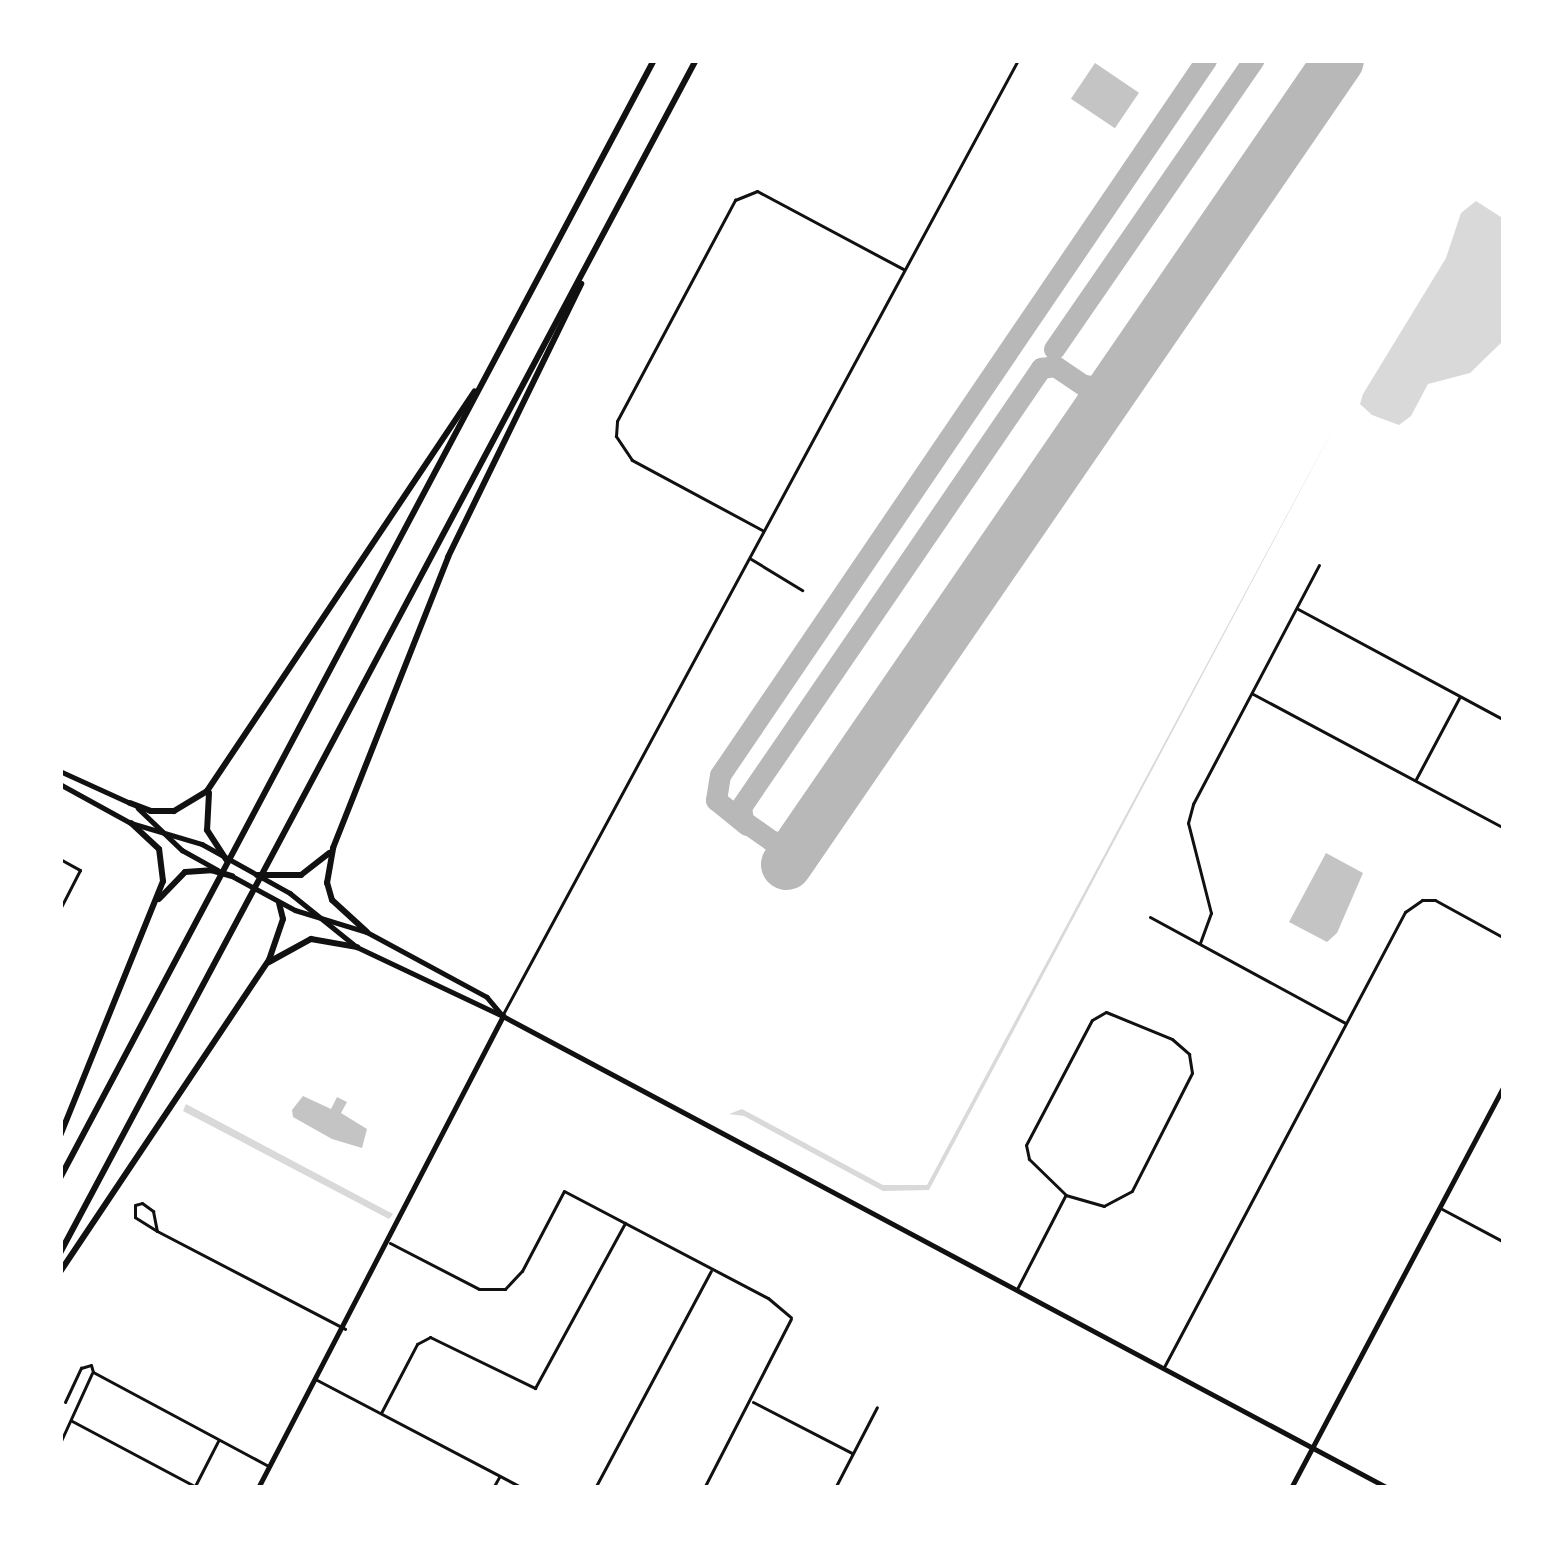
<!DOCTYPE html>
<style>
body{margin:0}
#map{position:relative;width:1564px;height:1548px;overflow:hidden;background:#fff;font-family:Ubuntu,sans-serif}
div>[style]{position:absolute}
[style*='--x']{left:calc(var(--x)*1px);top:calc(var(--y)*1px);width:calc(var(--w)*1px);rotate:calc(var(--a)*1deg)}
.water>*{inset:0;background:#d9d9d9}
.taxiway>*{height:21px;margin:-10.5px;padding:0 10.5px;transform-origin:10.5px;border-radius:10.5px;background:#b8b8b8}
.runway>*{height:51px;margin:-25.5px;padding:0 25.5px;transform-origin:25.5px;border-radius:25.5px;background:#b8b8b8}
.building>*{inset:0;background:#c4c4c4;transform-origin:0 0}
.minor>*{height:3px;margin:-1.5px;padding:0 1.5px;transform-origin:1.5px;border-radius:1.5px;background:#111}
.tertiary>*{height:4.5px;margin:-2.25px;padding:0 2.25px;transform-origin:2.25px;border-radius:2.25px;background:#111}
.primary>*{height:4.5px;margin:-2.25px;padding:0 2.25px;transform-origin:2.25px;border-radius:2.25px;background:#111}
.motorway>*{height:6px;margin:-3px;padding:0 3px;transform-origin:3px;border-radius:3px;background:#111}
span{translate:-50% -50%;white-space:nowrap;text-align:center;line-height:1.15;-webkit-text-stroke:10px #fff;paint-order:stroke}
.frame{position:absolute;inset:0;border:63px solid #fff;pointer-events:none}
</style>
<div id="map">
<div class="water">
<i style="clip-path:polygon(1476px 201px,1504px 219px,1504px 340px,1470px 373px,1428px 384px,1411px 416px,1399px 425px,1372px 415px,1360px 404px,1363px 394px,1446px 258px,1461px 213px)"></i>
<i style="clip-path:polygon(1340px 416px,929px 1190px,883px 1191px,744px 1116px,729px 1114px,742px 1109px,883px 1185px,927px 1185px)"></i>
<i style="clip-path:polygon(186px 1104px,393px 1214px,389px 1219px,183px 1111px)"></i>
</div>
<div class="taxiway">
<i style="--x:1054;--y:349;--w:351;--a:-55.4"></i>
<i style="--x:1084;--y:385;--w:21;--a:8"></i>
<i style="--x:1105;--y:388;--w:19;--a:-36"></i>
<i style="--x:747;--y:825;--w:40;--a:-141"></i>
<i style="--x:716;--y:800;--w:25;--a:-81"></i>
<i style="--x:720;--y:775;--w:865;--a:-55.8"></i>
<i style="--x:803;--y:839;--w:17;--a:163"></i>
<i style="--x:787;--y:844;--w:15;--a:-169"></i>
<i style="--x:772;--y:841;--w:35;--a:-145"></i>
<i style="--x:743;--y:821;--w:14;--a:-98"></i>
<i style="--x:741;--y:807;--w:532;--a:-55.65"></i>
<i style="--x:1041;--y:368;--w:14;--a:-8"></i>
<i style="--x:1055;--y:366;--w:37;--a:34"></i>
<i style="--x:1086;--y:387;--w:20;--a:66"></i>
<i style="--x:1094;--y:405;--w:14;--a:102"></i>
</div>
<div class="runway">
<i style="--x:786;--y:864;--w:975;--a:-55.53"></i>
</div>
<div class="building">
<i style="left:1095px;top:63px;width:53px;height:43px;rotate:34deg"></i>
<i style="clip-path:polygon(1326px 853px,1363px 873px,1337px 933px,1327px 942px,1289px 922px)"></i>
<i style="clip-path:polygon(303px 1096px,331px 1109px,337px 1097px,347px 1102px,341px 1113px,367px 1129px,362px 1148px,332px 1139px,293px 1117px,292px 1110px)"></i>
</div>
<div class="minor">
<i style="--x:762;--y:530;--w:148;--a:-151.7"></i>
<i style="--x:632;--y:460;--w:29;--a:-124"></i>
<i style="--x:616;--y:436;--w:15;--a:-86"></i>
<i style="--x:617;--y:421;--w:251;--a:-61.9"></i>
<i style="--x:735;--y:200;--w:24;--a:-22"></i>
<i style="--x:757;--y:191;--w:166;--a:28.1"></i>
<i style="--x:751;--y:559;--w:60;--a:31.3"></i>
<i style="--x:1298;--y:609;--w:234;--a:28.3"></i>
<i style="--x:1253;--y:694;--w:285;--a:28.1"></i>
<i style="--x:1416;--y:779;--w:92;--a:-62"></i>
<i style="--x:60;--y:859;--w:23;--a:29"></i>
<i style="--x:80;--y:870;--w:44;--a:117.1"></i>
<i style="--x:1150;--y:917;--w:222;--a:28.5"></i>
<i style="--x:1200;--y:943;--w:32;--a:-70"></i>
<i style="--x:1211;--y:913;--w:93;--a:-104.3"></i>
<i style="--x:1188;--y:823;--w:20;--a:-75"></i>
<i style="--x:1193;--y:804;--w:270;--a:-62.2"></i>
<i style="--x:1106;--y:1012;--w:71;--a:22.2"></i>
<i style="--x:1172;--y:1039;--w:23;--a:41"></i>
<i style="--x:1189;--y:1054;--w:19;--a:81"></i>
<i style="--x:1192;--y:1073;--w:132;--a:117"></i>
<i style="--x:1132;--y:1191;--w:32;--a:152"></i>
<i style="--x:1104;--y:1206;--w:40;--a:-164"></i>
<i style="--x:1066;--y:1195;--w:52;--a:-135.8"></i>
<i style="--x:1029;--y:1159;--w:14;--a:-102"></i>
<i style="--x:1026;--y:1145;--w:141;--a:-62.2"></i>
<i style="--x:1092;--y:1020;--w:16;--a:-30"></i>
<i style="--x:503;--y:1014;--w:1084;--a:-61.64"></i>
<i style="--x:142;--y:1203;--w:14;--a:36"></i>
<i style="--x:153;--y:1211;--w:20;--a:79"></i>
<i style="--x:157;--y:1231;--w:26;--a:-148"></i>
<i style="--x:135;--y:1217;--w:12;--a:-90"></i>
<i style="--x:135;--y:1205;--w:7;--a:-16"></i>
<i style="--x:1442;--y:1209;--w:70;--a:28"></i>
<i style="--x:157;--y:1231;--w:212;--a:27.5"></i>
<i style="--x:390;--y:1243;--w:100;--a:27.3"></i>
<i style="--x:479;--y:1289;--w:26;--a:0"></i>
<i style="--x:505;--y:1289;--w:25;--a:-47"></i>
<i style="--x:522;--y:1271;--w:90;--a:-62.3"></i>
<i style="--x:564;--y:1191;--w:230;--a:27.7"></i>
<i style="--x:768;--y:1298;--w:30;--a:40"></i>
<i style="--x:1017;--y:1289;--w:105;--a:-62.7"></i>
<i style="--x:1164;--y:1367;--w:515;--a:-62.09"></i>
<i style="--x:1405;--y:912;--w:21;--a:-35"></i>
<i style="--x:1422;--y:900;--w:13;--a:0"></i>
<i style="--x:1435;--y:900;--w:79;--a:28.8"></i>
<i style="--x:317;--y:1380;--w:233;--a:27.7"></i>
<i style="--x:65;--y:1402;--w:38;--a:-65"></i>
<i style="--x:81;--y:1368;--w:10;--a:-17"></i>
<i style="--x:91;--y:1365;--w:7;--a:74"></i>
<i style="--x:93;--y:1372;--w:199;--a:28.2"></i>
<i style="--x:753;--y:1402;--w:111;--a:27.3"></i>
<i style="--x:381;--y:1413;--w:78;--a:-62.4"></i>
<i style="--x:417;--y:1344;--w:15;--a:-28"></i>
<i style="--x:430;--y:1337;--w:117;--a:25.9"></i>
<i style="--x:535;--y:1388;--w:188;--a:-61.4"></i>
<i style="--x:72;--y:1421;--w:138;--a:28"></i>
<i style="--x:60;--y:1443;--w:77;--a:-65.4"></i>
<i style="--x:195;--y:1486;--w:51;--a:-62.9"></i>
<i style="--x:493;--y:1488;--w:13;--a:-61"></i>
<i style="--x:595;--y:1488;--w:246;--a:-61.9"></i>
<i style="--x:704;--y:1488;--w:190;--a:-62.8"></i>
<i style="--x:835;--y:1488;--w:91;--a:-62.6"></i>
</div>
<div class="tertiary">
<i style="--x:258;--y:1488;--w:532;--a:-62.57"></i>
<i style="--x:1291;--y:1488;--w:455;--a:-62.1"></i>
</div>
<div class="primary">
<i style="--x:60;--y:771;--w:75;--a:24.5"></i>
<i style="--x:60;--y:784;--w:81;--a:28.8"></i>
<i style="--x:131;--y:823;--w:74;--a:16.5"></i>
<i style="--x:202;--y:844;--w:101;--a:29.1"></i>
<i style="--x:290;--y:893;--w:86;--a:38.9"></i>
<i style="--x:357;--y:947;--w:161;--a:25.3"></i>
<i style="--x:503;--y:1016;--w:1003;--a:28.07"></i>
<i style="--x:138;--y:808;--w:61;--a:43.7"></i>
<i style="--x:182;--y:850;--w:41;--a:29.1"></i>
<i style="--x:234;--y:877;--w:69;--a:28.4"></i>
<i style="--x:295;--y:910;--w:75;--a:17"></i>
<i style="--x:367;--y:932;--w:136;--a:28.4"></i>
<i style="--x:487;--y:997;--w:25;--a:50"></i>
</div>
<div class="motorway">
<i style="--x:209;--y:793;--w:37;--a:93"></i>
<i style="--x:207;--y:830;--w:35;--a:57"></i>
<i style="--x:130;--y:803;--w:22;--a:21"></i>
<i style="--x:151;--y:811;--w:23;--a:0"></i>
<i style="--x:174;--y:811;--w:39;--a:-31"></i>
<i style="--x:207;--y:791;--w:481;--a:-56.2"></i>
<i style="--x:257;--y:875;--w:44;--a:0"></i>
<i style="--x:301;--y:875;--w:36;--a:-38"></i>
<i style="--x:159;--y:899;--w:37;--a:-46"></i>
<i style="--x:185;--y:872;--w:26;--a:-4"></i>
<i style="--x:211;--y:870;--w:22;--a:16"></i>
<i style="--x:367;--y:932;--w:47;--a:-137.6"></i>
<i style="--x:332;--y:900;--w:18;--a:-106"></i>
<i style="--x:327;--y:883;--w:36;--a:-80"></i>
<i style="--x:333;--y:848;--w:313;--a:-68.4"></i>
<i style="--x:448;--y:557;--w:304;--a:-64"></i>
<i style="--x:269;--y:962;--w:48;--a:-28.7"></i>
<i style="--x:311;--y:939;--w:47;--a:9.9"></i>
<i style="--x:60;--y:1136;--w:275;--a:-68"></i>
<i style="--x:163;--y:881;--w:32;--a:-97"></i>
<i style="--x:159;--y:849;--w:38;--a:-137"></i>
<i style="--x:60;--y:1178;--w:1266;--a:-62.02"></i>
<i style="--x:60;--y:1253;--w:1352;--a:-61.94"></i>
<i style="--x:60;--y:1272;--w:376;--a:-56.2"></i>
<i style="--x:269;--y:960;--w:43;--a:-71.1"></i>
<i style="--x:283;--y:919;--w:16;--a:-104"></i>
</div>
<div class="frame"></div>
</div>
